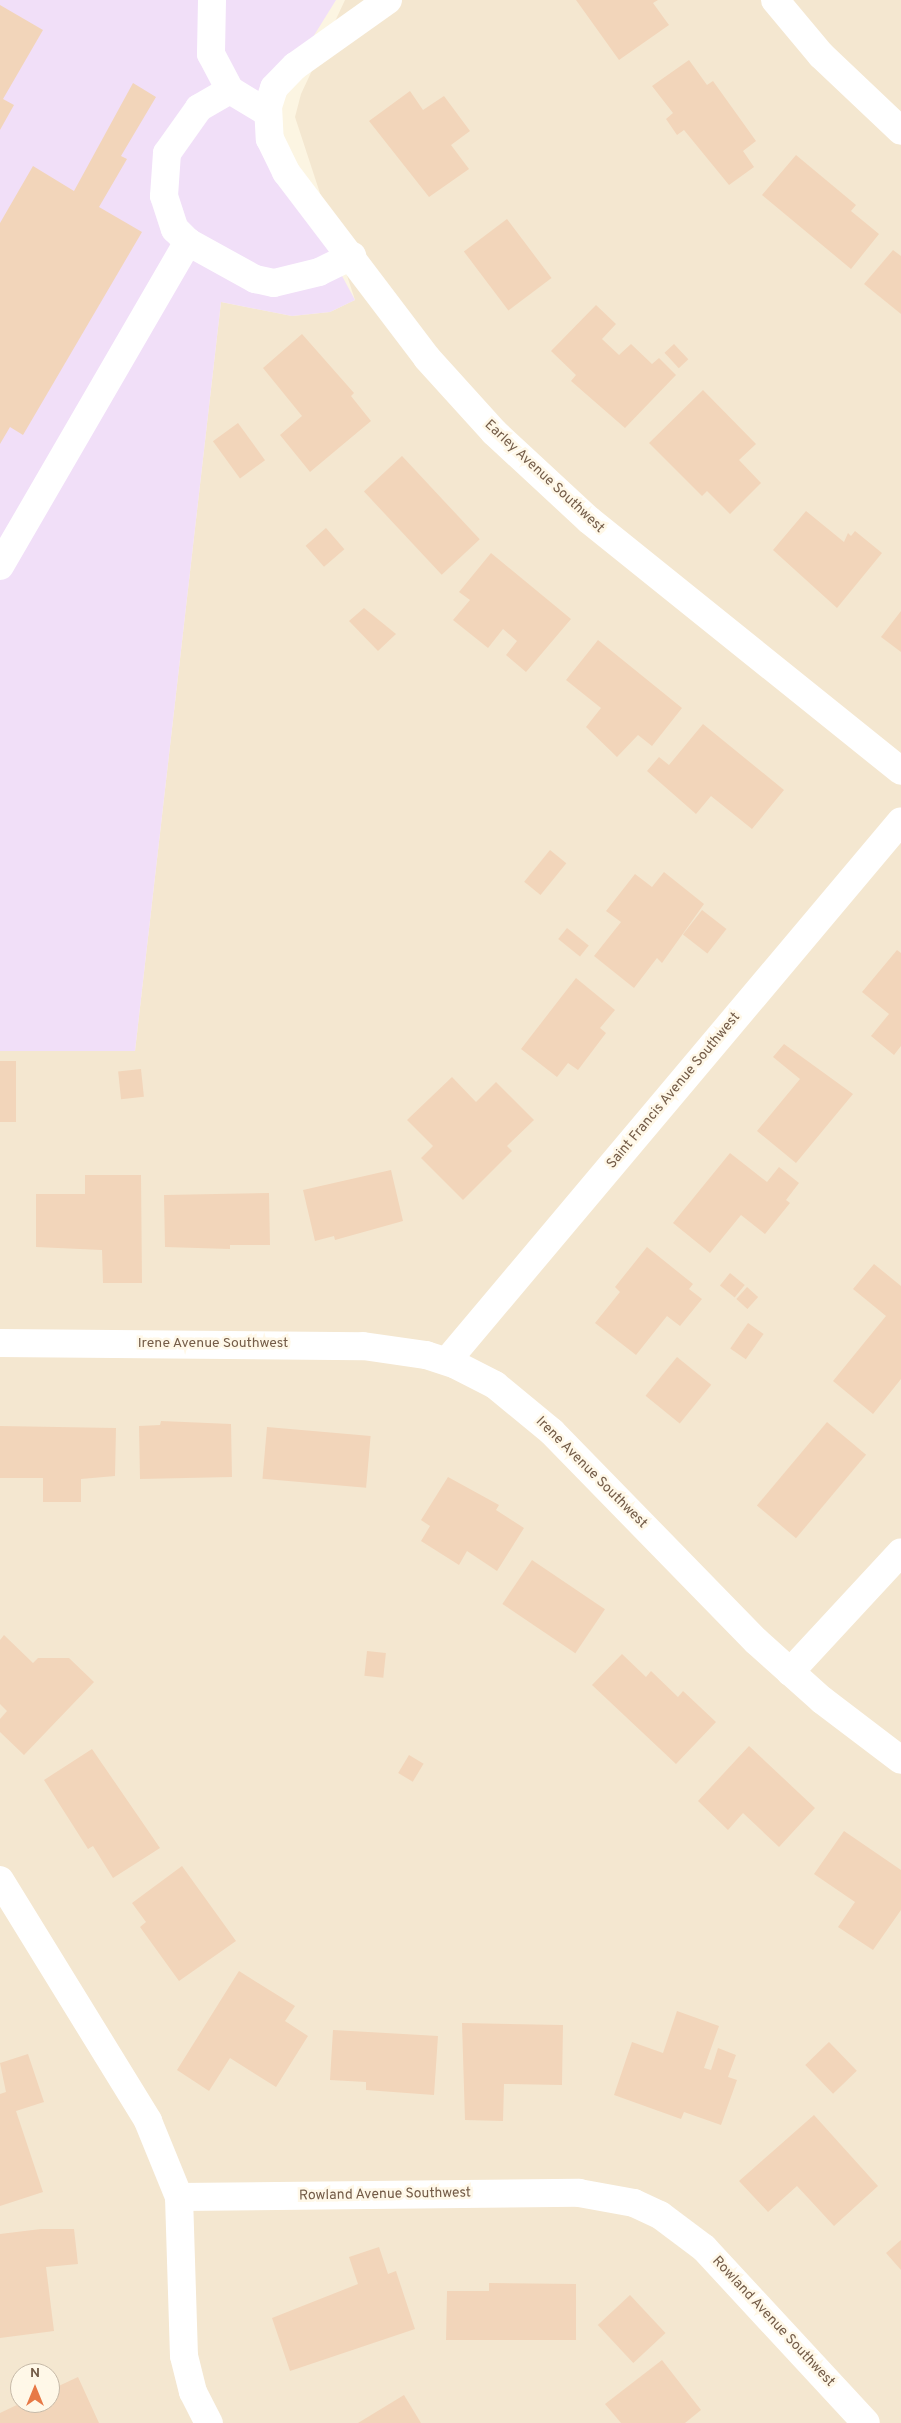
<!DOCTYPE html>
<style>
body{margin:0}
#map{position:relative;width:901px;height:2423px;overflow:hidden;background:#fcf5e2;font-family:Overpass,sans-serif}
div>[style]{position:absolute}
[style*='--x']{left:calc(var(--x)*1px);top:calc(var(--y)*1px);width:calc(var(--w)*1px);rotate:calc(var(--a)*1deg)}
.residential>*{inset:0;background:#f4e7d0}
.education>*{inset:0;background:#f1dff8}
.building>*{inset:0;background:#f2d5ba;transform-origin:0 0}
.minor>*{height:28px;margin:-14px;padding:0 14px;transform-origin:14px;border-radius:14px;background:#fff}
span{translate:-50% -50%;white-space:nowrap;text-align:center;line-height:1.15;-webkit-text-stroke:5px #fff8e8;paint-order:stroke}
.street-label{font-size:14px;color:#745c48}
.north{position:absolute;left:10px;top:2363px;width:50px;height:50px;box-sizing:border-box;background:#fff8e8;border:1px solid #c7baa8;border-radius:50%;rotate:0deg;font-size:14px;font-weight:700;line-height:20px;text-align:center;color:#745c48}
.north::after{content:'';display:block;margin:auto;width:18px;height:22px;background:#e77946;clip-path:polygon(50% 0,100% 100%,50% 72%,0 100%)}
</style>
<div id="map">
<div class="residential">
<i style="clip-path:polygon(evenodd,345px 0,901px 0,901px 2423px,0 2423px,0 1051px,135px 1051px,221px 302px,292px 316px,330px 312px,355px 300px,295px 117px,301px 94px,345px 0,20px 2373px,50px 2373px,50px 2403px,20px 2403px,20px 2373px)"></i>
</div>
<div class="education">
<i style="clip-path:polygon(0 0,336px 0,295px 66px,277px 83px,286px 172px,355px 300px,330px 312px,292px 316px,221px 302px,135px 1051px,0 1051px)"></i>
</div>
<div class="building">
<i style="clip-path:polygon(576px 0,658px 0,653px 3px,669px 25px,619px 60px)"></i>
<i style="clip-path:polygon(0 5px,43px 30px,3px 99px,14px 105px,0 130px)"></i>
<i style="clip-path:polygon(689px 60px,707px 85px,713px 81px,756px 141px,743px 151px,754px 167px,729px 185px,684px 130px,677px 135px,666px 119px,673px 113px,652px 86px)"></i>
<i style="clip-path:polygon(133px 83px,156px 97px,121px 156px,127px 159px,99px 207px,142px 232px,23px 435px,10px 427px,0 444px,0 223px,33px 166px,74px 191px)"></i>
<i style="clip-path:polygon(410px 91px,423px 110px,444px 96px,470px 131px,451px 145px,469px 169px,429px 197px,369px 121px)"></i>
<i style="clip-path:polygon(796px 155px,856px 205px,851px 211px,879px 234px,851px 269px,762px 195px)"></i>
<i style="left:507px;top:219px;width:74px;height:54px;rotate:53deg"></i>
<i style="clip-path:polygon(893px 250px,901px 256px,901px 314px,864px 284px)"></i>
<i style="clip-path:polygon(596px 305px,616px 324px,602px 339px,619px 355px,631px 344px,652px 364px,659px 358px,676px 375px,625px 428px,571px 381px,576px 375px,551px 351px)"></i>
<i style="clip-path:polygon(302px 334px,354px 393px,351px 396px,371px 421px,310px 472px,280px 435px,302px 416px,263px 368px)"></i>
<i style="left:674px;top:344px;width:21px;height:13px;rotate:47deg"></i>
<i style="clip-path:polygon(703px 390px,756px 444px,739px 460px,761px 483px,730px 514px,707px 491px,702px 496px,649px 443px)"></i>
<i style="left:238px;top:423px;width:46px;height:31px;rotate:54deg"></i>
<i style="left:402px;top:456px;width:114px;height:52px;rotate:47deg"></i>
<i style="clip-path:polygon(806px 511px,844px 542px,848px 533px,851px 536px,855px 531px,882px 553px,837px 608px,773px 550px)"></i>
<i style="left:326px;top:528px;width:28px;height:27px;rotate:49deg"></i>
<i style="clip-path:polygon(491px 553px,571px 619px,526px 672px,506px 655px,517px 641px,503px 629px,488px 648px,453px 620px,470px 600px,459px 592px)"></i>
<i style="clip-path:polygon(364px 608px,396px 634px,378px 651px,349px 621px)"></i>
<i style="clip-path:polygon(901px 611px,901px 652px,881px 637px)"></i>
<i style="clip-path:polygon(598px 640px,682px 708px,652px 746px,638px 735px,617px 757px,586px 727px,601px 708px,566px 680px)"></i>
<i style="clip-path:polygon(703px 724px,784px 790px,752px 829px,711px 796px,696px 814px,647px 771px,659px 757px,669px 765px)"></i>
<i style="left:550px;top:850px;width:21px;height:41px;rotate:39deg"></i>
<i style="clip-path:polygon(664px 872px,704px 904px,662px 963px,657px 958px,634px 988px,594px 956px,621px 922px,606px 911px,635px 874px,652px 887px)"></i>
<i style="left:702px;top:910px;width:31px;height:31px;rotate:38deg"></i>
<i style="left:567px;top:928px;width:28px;height:14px;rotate:39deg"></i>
<i style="clip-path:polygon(897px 950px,901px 953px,901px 1046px,894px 1055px,871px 1036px,889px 1014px,862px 992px)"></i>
<i style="clip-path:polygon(576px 978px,615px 1010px,600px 1028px,606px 1033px,578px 1070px,568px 1063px,557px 1077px,521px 1049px)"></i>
<i style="clip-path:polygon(784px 1044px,853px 1094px,796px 1163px,757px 1131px,800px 1079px,773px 1057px)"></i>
<i style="left:0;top:1061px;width:16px;height:61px"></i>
<i style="left:141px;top:1069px;width:28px;height:23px;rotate:84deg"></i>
<i style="clip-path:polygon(452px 1077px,476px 1102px,496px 1082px,534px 1120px,507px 1146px,512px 1151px,463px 1200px,421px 1158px,433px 1146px,407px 1120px)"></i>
<i style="clip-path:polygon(730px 1153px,767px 1182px,779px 1167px,799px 1183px,786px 1200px,790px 1203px,765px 1234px,741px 1215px,710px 1253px,673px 1223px)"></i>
<i style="clip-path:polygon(391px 1170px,403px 1221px,335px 1240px,334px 1236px,315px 1241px,303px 1190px)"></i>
<i style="clip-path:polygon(85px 1175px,141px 1175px,142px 1283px,103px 1283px,102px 1250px,36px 1247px,36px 1194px,85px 1194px)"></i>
<i style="clip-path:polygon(269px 1193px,270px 1245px,230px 1245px,230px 1249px,165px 1247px,164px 1195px)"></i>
<i style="clip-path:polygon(647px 1247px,693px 1284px,689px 1289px,702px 1299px,680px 1326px,667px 1316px,636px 1355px,595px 1323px,620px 1292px,615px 1287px)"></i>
<i style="clip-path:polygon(874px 1264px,901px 1286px,901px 1379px,873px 1414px,833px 1381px,886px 1316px,853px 1289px)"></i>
<i style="left:730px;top:1273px;width:19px;height:16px;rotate:39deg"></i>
<i style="left:747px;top:1287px;width:15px;height:16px;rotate:42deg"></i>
<i style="left:748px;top:1323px;width:19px;height:31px;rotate:35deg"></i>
<i style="left:677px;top:1357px;width:44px;height:50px;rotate:39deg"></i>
<i style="clip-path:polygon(161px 1421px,231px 1424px,232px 1477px,140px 1479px,139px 1426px,160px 1425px)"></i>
<i style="left:827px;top:1422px;width:51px;height:109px;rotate:40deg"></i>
<i style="clip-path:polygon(0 1426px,116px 1428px,115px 1476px,81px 1479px,81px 1502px,43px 1502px,43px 1478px,0 1478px)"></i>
<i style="left:267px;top:1427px;width:104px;height:52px;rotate:5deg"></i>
<i style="clip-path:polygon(448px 1477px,499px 1505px,496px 1510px,524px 1528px,497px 1571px,467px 1551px,459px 1565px,421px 1541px,430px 1526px,421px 1520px)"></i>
<i style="left:532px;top:1560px;width:88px;height:53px;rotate:34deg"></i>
<i style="clip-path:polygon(4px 1635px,33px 1663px,38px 1658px,69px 1658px,94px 1682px,24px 1755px,0 1732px,0 1719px,7px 1711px,0 1704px,0 1640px)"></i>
<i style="left:367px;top:1651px;width:19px;height:25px;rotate:6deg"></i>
<i style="clip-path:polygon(622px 1654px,646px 1677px,651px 1671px,678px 1697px,683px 1691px,716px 1722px,676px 1764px,592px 1685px)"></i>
<i style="clip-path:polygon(749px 1746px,815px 1808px,779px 1847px,743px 1813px,728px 1830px,698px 1801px)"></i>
<i style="clip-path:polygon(92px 1749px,160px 1848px,113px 1878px,93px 1846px,88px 1849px,44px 1780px)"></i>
<i style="left:409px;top:1755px;width:17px;height:21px;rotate:31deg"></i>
<i style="clip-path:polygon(844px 1831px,901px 1870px,901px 1910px,873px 1950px,838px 1927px,855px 1902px,814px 1874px)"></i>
<i style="clip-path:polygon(182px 1866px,236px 1941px,179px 1981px,140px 1927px,146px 1922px,132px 1903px)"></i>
<i style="clip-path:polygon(239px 1971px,295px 2006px,285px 2021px,308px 2036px,276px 2087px,230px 2058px,209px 2091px,177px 2070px)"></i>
<i style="clip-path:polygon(677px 2011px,719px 2026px,704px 2068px,711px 2070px,718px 2048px,736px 2055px,728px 2077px,737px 2080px,721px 2125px,684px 2112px,681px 2119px,614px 2095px,632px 2042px,663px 2053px)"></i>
<i style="clip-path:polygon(462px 2023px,563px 2025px,562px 2085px,504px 2084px,503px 2121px,465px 2120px)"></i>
<i style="clip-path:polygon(333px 2030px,438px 2036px,434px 2095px,366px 2090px,366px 2082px,330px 2080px)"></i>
<i style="left:829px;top:2042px;width:40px;height:33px;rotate:46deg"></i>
<i style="clip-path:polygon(28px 2054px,44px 2102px,16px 2111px,43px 2192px,0 2206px,0 2094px,6px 2092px,0 2063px)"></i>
<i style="clip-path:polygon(814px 2115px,878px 2186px,834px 2226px,797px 2186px,768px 2212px,739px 2181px)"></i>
<i style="clip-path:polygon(41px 2229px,74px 2229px,78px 2264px,46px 2267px,54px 2331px,0 2338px,0 2234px)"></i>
<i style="clip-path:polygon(901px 2240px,901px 2270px,886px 2253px)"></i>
<i style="clip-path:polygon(379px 2247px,388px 2274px,396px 2271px,415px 2329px,290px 2371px,272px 2318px,358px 2284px,349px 2257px)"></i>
<i style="clip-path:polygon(489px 2283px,576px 2284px,576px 2340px,446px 2340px,447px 2291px,489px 2291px)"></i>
<i style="left:630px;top:2295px;width:52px;height:44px;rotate:47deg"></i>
<i style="clip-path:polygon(662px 2360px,701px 2410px,685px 2423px,621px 2423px,605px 2404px)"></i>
<i style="clip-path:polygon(78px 2377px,99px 2423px,0 2423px,0 2413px,21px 2403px,50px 2403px,50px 2390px)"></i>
<i style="clip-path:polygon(404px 2395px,421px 2423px,358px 2423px)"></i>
</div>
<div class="minor">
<i style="--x:212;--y:0;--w:54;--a:91.1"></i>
<i style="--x:211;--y:54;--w:41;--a:62.2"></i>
<i style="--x:230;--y:90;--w:44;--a:31.2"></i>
<i style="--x:388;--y:0;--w:114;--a:144.6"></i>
<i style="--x:295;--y:66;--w:30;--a:134"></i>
<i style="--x:274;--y:88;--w:19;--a:108"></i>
<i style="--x:268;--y:106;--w:33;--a:87"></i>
<i style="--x:270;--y:139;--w:37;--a:64"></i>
<i style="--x:286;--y:172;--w:233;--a:52.8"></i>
<i style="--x:427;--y:358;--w:100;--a:47.8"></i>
<i style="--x:494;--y:432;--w:129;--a:42.8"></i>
<i style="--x:589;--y:520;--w:400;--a:38.8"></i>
<i style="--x:775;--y:0;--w:72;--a:50.1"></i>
<i style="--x:821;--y:55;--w:110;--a:43.5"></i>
<i style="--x:230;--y:90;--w:36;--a:150"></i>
<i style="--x:199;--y:108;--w:55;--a:125.4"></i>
<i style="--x:167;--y:153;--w:43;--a:94"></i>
<i style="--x:164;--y:196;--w:35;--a:72"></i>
<i style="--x:175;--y:229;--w:18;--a:45"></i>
<i style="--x:188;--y:242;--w:77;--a:28.9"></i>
<i style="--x:255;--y:279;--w:19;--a:12"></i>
<i style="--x:274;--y:283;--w:46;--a:-13.7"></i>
<i style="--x:319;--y:272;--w:37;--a:-26"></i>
<i style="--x:0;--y:566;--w:375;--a:-59.9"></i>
<i style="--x:0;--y:1343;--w:363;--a:0.5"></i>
<i style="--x:363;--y:1346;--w:64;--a:8.1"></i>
<i style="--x:426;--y:1355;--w:32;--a:18"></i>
<i style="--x:456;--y:1365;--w:44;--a:27.1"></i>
<i style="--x:495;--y:1385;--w:74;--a:39.5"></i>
<i style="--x:552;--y:1432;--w:292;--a:45.7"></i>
<i style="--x:756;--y:1641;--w:89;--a:41.8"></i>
<i style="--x:822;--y:1700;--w:99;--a:37.2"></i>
<i style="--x:447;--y:1361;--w:705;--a:-49.94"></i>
<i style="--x:790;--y:1672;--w:163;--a:-47.2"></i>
<i style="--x:0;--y:1880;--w:283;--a:58.4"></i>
<i style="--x:148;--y:2121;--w:82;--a:67.8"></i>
<i style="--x:179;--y:2197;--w:400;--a:-0.6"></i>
<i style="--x:579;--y:2193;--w:56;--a:10.3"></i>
<i style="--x:634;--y:2203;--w:29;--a:25"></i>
<i style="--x:660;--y:2215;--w:55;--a:36.9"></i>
<i style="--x:704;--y:2248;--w:238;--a:47.2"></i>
<i style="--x:179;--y:2197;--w:159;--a:88.2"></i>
<i style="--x:184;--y:2356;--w:37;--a:76"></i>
<i style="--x:193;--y:2392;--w:35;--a:63"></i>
</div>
<div class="street-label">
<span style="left:544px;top:477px;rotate:43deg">Earley Avenue Southwest</span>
<span style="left:674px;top:1091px;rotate:-50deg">Saint Francis Avenue Southwest</span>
<span style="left:213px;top:1344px">Irene Avenue Southwest</span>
<span style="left:591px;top:1473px;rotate:45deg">Irene Avenue Southwest</span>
<span style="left:385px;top:2195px;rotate:-1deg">Rowland Avenue Southwest</span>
<span style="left:773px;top:2322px;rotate:47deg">Rowland Avenue Southwest</span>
</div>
<div class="north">N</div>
</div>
